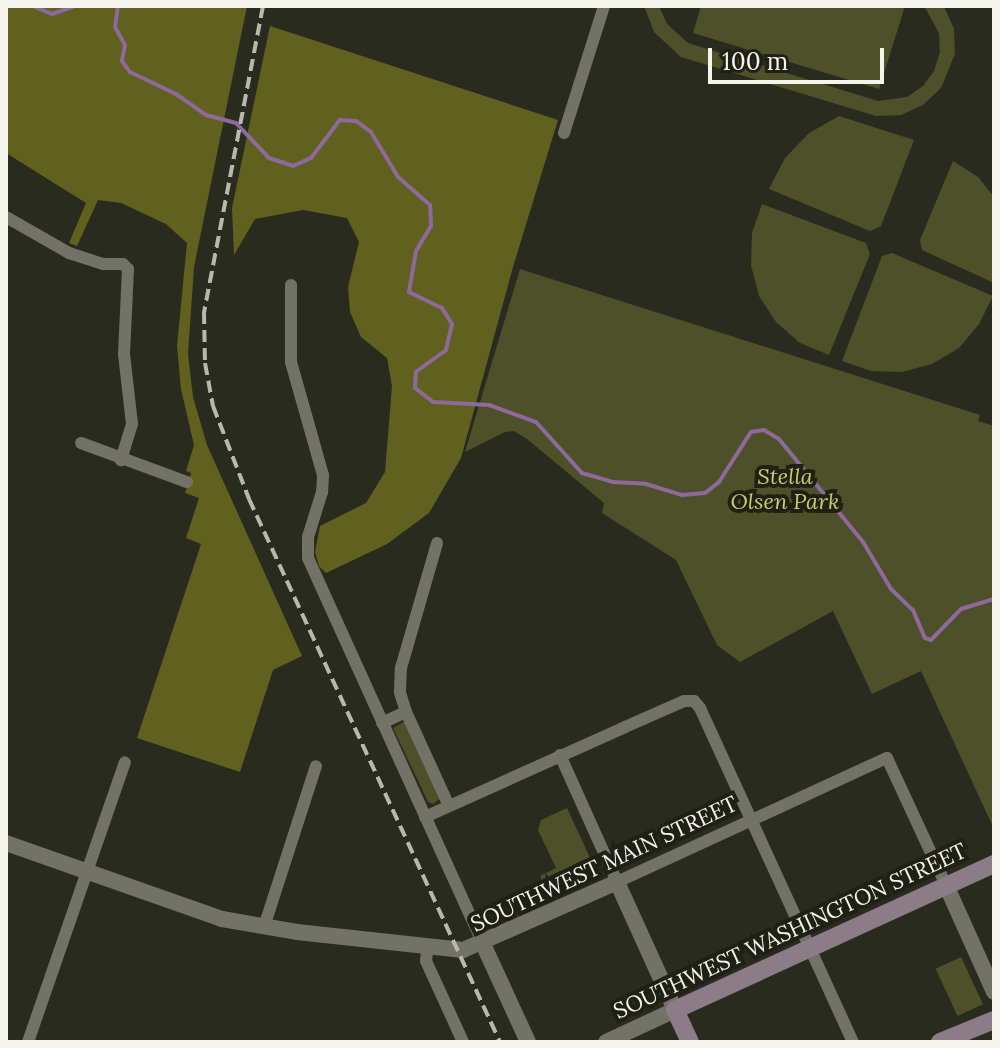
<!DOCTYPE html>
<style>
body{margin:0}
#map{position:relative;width:1000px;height:1048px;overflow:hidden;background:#2a2b1f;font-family:Lora,serif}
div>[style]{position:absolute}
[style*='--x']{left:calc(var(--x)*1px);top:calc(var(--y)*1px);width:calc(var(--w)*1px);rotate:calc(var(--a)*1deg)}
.green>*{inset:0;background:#4e5029;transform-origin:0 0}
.forest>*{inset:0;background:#60611e}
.stream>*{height:4px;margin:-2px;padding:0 2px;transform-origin:2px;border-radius:2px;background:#8e699c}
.minor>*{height:12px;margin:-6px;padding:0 6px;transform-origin:6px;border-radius:6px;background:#727366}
.tertiary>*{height:16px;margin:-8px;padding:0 8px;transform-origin:8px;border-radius:8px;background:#727366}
.secondary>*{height:18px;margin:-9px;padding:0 9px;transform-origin:9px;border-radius:9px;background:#8b7c88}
.rail>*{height:4px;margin-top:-2px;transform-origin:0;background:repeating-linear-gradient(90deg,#b8b8af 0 12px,transparent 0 18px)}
span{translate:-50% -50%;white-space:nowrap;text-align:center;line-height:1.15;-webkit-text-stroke:8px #202116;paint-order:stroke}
.park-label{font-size:22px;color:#c7cb6c;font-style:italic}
.street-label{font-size:22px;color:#f4f4ed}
.frame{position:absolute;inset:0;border:8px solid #f4f4ed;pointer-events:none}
.scale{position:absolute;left:708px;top:48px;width:176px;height:36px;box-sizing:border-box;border:4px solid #f4f4ed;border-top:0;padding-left:10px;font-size:24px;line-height:28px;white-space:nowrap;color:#f4f4ed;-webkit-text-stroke:6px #202116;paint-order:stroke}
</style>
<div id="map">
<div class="green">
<i style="clip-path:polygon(644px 6px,659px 6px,667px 24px,688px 43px,878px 101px,907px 97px,923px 86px,934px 71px,940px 52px,939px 33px,924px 6px,944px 7px,954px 29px,955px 54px,941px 88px,923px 105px,901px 115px,876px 116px,681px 57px,654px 32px)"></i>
<i style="clip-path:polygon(701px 6px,905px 6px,879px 89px,693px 33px)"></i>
<i style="clip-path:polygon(839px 116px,914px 140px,881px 226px,870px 231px,769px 189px,785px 158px,809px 133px)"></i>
<i style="clip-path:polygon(953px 161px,978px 177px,994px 197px,994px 283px,922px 250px,920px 240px)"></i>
<i style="clip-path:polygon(762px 204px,866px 243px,870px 254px,829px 355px,800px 343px,776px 322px,759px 296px,751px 265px,752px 233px)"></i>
<i style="clip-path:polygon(892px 253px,993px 296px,979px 324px,959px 348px,932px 364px,902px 372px,871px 371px,842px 361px,882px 256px)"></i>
<i style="clip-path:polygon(520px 269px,980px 415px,978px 421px,994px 426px,994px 829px,921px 671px,872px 694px,833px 611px,740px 662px,717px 645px,676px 560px,602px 513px,604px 503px,527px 439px,514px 431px,505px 432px,465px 452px)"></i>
<i style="clip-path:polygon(407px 720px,441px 798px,433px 804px,428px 802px,393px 728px)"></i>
<i style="clip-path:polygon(567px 808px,597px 873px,549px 895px,540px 876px,556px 868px,538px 830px,541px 820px)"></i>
<i style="left:961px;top:957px;width:52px;height:28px;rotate:65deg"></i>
</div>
<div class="forest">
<i style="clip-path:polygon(6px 6px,247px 6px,194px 267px,188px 354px,193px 397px,207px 445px,302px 656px,273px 670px,240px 772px,137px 738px,201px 544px,186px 538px,199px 498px,185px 493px,191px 473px,186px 471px,194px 445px,181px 389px,177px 346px,187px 243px,166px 224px,121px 203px,98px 200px,77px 246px,69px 243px,86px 203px,6px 153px)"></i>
<i style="clip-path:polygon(270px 26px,558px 120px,513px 267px,461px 458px,429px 513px,387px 544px,326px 573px,319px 566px,315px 552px,320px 526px,366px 503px,385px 472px,392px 386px,387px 358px,361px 337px,350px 312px,348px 287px,359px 242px,347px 218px,303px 210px,255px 219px,234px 255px,232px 208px)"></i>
</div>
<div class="stream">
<i style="--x:33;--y:6;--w:21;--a:23"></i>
<i style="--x:52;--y:14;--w:24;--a:-19"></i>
<i style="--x:118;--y:6;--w:21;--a:98"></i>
<i style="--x:115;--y:27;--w:21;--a:61"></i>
<i style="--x:125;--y:45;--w:16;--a:101"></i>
<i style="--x:122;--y:61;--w:14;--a:54"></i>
<i style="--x:130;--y:72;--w:51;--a:25.6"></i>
<i style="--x:176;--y:94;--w:37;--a:35"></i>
<i style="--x:206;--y:115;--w:31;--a:15"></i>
<i style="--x:236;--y:123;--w:48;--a:46.7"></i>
<i style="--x:269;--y:158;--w:25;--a:18"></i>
<i style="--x:293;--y:166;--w:20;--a:-24"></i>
<i style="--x:311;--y:158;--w:48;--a:-52.7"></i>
<i style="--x:340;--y:120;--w:16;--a:4"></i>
<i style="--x:356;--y:121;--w:19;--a:36"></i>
<i style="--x:371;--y:132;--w:52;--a:59"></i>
<i style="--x:398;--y:177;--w:43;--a:41.2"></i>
<i style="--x:430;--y:205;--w:21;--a:87"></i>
<i style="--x:431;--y:226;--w:29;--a:121"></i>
<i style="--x:416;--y:251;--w:42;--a:99.7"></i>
<i style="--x:409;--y:292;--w:37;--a:26"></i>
<i style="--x:442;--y:308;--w:19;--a:58"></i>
<i style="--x:452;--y:324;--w:27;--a:103"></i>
<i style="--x:446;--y:350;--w:37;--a:144"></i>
<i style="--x:416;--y:372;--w:16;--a:94"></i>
<i style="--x:415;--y:388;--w:23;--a:38"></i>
<i style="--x:433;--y:402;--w:56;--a:3.1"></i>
<i style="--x:489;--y:405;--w:50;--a:19.9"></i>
<i style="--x:536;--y:422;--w:69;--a:48"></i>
<i style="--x:582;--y:473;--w:32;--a:16"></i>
<i style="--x:613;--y:482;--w:33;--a:3"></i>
<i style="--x:646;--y:484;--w:38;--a:17"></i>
<i style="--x:682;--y:495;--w:23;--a:-5"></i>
<i style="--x:705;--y:493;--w:18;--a:-38"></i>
<i style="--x:719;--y:482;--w:59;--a:-57.4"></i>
<i style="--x:751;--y:432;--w:13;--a:-9"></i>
<i style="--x:764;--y:430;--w:17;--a:31"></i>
<i style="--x:779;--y:439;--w:133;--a:50.8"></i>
<i style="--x:863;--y:542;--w:55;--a:59.2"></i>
<i style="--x:891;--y:589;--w:30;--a:44"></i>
<i style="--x:913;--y:610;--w:30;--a:67"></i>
<i style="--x:925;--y:638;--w:6;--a:18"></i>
<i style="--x:931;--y:640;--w:43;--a:-45.9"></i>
<i style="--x:961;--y:609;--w:34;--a:-17"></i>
</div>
<div class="minor">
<i style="--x:564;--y:133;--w:133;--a:-72.5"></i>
<i style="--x:6;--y:217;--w:73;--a:29.7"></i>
<i style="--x:69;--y:253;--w:36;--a:18"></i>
<i style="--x:103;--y:264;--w:20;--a:0"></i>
<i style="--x:123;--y:264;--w:7;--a:45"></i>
<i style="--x:128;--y:269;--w:85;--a:92.7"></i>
<i style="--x:124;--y:354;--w:70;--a:83.5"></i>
<i style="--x:132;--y:424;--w:38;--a:107"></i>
<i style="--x:291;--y:285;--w:77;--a:90"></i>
<i style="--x:291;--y:362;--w:117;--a:74.2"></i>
<i style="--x:323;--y:475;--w:17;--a:93"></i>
<i style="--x:322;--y:492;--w:47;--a:107.3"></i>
<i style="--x:308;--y:537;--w:21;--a:90"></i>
<i style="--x:308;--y:558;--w:424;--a:65.6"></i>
<i style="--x:81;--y:443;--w:113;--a:20.2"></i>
<i style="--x:406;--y:712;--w:103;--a:65.4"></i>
<i style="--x:382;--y:723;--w:26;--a:-25"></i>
<i style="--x:406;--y:712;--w:21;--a:-107"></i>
<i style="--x:400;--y:692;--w:24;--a:-88"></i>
<i style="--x:401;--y:668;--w:130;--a:-73.9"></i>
<i style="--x:560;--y:755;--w:139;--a:65.8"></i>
<i style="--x:617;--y:882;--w:297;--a:-24.7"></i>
<i style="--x:887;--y:758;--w:140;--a:65.1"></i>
<i style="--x:425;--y:817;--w:219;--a:-24.2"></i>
<i style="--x:625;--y:727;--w:64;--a:-23.8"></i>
<i style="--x:684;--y:701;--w:10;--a:0"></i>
<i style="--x:694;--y:701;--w:9;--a:49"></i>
<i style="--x:700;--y:708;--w:367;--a:65.4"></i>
<i style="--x:264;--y:927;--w:169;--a:-72.1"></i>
<i style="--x:428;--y:946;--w:15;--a:98"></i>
<i style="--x:426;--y:961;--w:89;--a:65.4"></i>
<i style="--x:28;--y:1042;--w:296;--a:-70.9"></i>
</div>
<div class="tertiary">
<i style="--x:6;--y:843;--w:229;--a:19.4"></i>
<i style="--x:222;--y:919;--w:76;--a:9.8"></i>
<i style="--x:297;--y:932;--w:167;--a:6.2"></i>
<i style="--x:463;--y:950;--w:168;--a:-23.8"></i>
<i style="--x:617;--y:882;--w:141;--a:65.6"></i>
<i style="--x:675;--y:1010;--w:76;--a:155.1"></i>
<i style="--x:946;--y:885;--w:117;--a:65.8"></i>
<i style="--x:483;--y:944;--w:108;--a:65.3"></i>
</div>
<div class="secondary">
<i style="--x:690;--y:1042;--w:35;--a:-115"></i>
<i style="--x:675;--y:1010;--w:351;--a:-24.6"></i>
<i style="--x:940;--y:1042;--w:58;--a:-22.2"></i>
</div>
<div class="rail">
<i style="--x:263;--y:6;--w:312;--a:100.9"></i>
<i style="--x:204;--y:312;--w:51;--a:88.9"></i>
<i style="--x:205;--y:363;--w:44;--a:79.5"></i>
<i style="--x:213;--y:406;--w:100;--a:68.8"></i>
<i style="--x:249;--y:499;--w:598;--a:65.19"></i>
</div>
<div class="park-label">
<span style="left:785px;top:489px">Stella<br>Olsen Park</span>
</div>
<div class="street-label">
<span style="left:604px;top:864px;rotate:-25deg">SOUTHWEST MAIN STREET</span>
<span style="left:790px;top:931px;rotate:-25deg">SOUTHWEST WASHINGTON STREET</span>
</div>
<div class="frame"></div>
<div class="scale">100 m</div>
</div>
